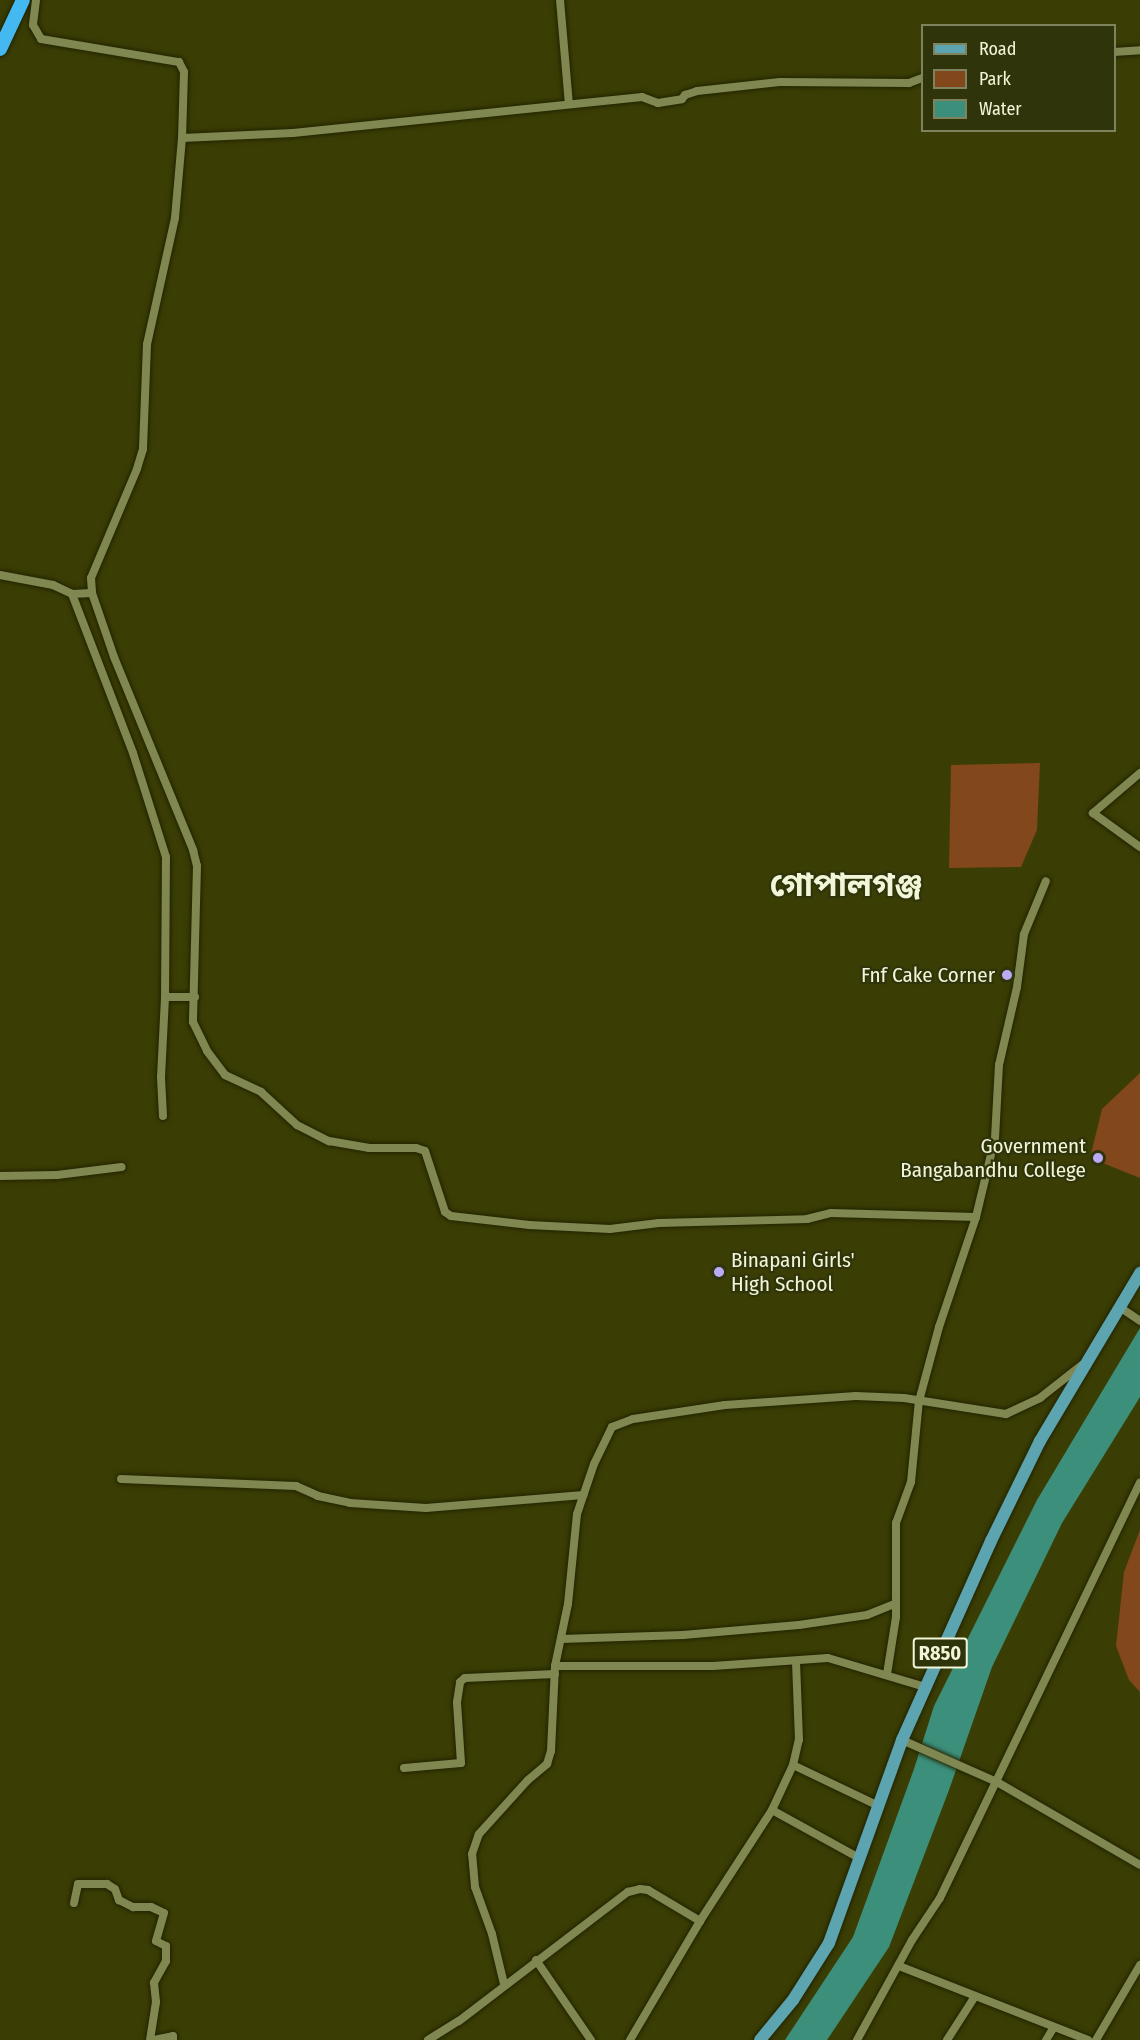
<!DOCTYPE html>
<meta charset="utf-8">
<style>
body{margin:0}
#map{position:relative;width:1140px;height:2040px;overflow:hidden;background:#3b3e04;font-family:"Fira Sans Condensed","Noto Sans Bengali",sans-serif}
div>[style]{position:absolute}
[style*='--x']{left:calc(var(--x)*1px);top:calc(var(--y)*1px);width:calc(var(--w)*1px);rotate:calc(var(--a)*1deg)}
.green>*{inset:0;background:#82471b}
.water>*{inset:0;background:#3c907b}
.roads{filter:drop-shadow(0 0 2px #222400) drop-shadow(0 0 2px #222400)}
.street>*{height:8px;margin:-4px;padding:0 4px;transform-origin:4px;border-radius:4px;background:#818751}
.primary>*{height:12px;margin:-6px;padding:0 6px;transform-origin:6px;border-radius:6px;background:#5ca4b0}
.highway>*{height:14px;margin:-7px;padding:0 7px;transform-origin:7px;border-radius:7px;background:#44b8f0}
.dots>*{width:16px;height:16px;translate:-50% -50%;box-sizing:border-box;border:3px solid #30340a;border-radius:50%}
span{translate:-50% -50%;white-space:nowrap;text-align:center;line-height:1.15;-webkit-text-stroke:4.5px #30340a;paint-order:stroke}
.shield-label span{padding:2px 4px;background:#30340a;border:2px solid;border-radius:4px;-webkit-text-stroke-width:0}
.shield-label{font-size:20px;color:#f2f6d9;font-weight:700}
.poi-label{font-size:21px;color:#f2f6d9}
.right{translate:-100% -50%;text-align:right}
.left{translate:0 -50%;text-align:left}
.town-label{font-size:33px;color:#f2f6d9;font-weight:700}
.legend{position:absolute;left:921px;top:24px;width:195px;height:108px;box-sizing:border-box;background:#30340a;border:2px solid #7e825d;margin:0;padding:8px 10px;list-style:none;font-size:18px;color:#f2f6d9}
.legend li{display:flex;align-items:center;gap:12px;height:30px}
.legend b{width:30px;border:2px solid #7e825d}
</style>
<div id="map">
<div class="green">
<i style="clip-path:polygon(1040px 763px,1037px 830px,1021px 867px,949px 868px,951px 765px)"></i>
<i style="clip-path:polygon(1140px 1073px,1140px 1178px,1090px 1158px,1102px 1109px)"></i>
<i style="clip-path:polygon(1140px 1530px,1140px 1692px,1129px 1680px,1116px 1646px,1124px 1572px)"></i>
</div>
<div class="water">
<i style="clip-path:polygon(1140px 1328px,1140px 1397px,1062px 1523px,992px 1667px,949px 1790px,889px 1947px,827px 2040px,785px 2040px,853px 1937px,914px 1769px,934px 1706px,1037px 1500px)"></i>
</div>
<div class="roads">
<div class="street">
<i style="--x:36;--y:0;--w:25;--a:97"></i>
<i style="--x:33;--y:25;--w:16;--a:60"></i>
<i style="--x:41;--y:39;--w:140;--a:9.5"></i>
<i style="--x:179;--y:62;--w:11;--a:63"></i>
<i style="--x:184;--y:72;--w:66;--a:91.7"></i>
<i style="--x:182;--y:138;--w:80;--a:95"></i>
<i style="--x:175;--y:218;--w:129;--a:102.5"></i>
<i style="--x:147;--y:344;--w:105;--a:92.2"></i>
<i style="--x:143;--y:449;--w:21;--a:107"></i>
<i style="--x:137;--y:469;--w:118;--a:112.9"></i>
<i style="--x:91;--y:578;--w:15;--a:86"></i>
<i style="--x:92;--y:593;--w:68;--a:71"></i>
<i style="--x:114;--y:657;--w:209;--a:67.7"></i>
<i style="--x:193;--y:850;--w:16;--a:76"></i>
<i style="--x:197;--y:866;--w:156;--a:91.5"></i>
<i style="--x:193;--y:1022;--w:32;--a:64"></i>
<i style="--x:207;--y:1051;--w:30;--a:53"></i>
<i style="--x:225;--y:1075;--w:40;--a:25"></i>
<i style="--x:261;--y:1092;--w:49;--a:42.5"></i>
<i style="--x:297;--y:1125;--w:36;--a:27"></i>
<i style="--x:329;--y:1141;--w:41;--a:9.9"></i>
<i style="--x:369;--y:1148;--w:47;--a:0"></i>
<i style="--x:416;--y:1148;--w:9;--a:18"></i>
<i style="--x:425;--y:1151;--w:64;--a:71.8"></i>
<i style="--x:445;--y:1212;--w:7;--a:34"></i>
<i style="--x:451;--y:1216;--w:79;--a:6.6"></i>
<i style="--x:529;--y:1225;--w:81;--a:2.8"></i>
<i style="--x:610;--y:1229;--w:49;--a:-7"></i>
<i style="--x:659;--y:1223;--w:148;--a:-1.5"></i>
<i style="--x:807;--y:1219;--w:25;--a:-14"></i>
<i style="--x:831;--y:1213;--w:145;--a:1.6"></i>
<i style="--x:560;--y:0;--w:104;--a:85.1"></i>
<i style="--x:1114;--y:52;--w:26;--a:-4"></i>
<i style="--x:182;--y:138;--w:111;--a:-2.6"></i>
<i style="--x:293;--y:133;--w:351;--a:-5.9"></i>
<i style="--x:642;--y:97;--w:17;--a:21"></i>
<i style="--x:658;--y:103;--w:24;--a:-9"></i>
<i style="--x:682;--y:99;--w:5;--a:-53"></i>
<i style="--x:685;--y:95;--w:13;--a:-18"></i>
<i style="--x:697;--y:91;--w:83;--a:-6.2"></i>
<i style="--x:780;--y:82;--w:129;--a:0.4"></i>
<i style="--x:909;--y:83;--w:14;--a:-21"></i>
<i style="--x:0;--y:575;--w:54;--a:10.7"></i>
<i style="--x:53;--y:585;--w:21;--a:25"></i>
<i style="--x:72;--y:594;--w:170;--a:69"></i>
<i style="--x:133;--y:753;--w:109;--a:72.4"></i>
<i style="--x:166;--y:857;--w:140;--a:90.4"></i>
<i style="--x:165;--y:997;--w:30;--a:0"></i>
<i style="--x:72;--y:594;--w:20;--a:-3"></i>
<i style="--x:1140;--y:773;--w:62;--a:139.6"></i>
<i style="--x:1093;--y:813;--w:58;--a:35.9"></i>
<i style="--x:163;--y:1116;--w:39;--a:-93"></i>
<i style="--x:161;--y:1077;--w:80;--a:-87.1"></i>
<i style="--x:0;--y:1176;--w:57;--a:-1"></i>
<i style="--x:57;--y:1175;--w:65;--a:-7"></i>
<i style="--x:1121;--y:1308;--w:23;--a:34"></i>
<i style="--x:121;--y:1479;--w:175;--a:2.3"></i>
<i style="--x:296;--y:1486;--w:24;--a:24"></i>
<i style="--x:318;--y:1496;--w:33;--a:12"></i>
<i style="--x:350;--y:1503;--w:76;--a:3.8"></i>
<i style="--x:426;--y:1508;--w:158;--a:-4.7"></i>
<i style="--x:561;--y:1639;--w:122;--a:-1.9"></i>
<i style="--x:683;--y:1635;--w:116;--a:-4.9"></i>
<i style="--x:799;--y:1625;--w:69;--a:-8.4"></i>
<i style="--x:867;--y:1615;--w:31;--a:-22"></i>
<i style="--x:555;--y:1666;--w:158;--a:0"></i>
<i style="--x:713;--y:1666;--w:115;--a:-4"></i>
<i style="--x:828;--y:1658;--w:101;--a:16.6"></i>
<i style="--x:887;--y:1674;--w:58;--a:-81"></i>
<i style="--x:896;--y:1617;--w:94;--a:-90"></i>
<i style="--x:896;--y:1523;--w:44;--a:-69.9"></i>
<i style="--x:911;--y:1482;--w:81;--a:-84.4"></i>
<i style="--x:919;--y:1401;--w:77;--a:-74.9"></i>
<i style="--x:939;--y:1327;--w:116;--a:-71.4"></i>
<i style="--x:976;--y:1217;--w:81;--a:-76.5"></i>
<i style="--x:995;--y:1138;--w:73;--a:-86.9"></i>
<i style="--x:999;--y:1065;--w:80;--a:-77"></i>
<i style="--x:1017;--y:987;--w:53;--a:-82.5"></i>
<i style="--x:1024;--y:934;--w:57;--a:-67.5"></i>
<i style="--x:902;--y:1740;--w:104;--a:23.9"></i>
<i style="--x:997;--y:1782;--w:165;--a:30.1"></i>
<i style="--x:793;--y:1765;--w:93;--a:25.5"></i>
<i style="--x:404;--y:1768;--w:57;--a:-5"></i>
<i style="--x:461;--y:1763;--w:61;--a:-93.8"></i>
<i style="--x:457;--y:1702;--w:20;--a:-81"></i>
<i style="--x:460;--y:1682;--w:6;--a:-39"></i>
<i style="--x:465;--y:1678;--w:90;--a:-2.5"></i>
<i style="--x:772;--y:1810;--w:99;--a:28.9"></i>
<i style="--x:74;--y:1903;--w:19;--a:-78"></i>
<i style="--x:78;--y:1884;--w:29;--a:0"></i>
<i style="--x:107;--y:1884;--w:9;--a:32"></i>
<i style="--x:115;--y:1889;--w:12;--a:70"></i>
<i style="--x:119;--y:1900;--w:16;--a:27"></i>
<i style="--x:133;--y:1907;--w:18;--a:0"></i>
<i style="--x:151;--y:1907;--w:14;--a:25"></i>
<i style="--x:164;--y:1913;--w:29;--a:106"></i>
<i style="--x:156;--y:1941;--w:11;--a:27"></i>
<i style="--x:166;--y:1946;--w:15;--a:90"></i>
<i style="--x:166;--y:1961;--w:25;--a:119"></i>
<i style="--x:154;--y:1983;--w:19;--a:84"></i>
<i style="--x:156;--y:2002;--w:38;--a:99"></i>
<i style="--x:536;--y:1960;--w:97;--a:55.5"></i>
<i style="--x:899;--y:1966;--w:203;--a:21.4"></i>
<i style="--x:504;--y:1984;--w:51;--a:-103.5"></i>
<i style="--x:492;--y:1934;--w:50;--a:-109.9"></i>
<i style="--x:475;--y:1887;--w:33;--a:-95"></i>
<i style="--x:472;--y:1854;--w:21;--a:-71"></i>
<i style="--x:479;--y:1834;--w:73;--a:-47.8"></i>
<i style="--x:528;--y:1780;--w:25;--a:-40"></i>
<i style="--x:547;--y:1764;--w:14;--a:-73"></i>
<i style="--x:551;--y:1751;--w:85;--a:-87.3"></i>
<i style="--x:555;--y:1666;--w:63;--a:-78.2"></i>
<i style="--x:568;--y:1604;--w:90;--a:-84.3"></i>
<i style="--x:577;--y:1514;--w:53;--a:-71.2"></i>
<i style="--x:594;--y:1464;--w:41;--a:-64.1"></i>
<i style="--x:612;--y:1427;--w:22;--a:-21"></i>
<i style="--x:633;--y:1419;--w:93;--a:-8.7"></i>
<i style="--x:725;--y:1405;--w:131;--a:-3.9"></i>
<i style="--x:856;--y:1396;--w:48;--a:2.4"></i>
<i style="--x:904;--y:1398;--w:103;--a:8.9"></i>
<i style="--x:1006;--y:1414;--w:38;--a:-25"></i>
<i style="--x:1040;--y:1398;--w:53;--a:-38.2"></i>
<i style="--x:154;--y:2040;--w:19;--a:-12"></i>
<i style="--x:173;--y:2036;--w:4;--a:90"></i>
<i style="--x:428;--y:2040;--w:36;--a:-32"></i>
<i style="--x:459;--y:2021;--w:213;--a:-37.4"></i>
<i style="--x:628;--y:1892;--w:12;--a:-14"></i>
<i style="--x:640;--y:1889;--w:8;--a:7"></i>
<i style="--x:648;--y:1890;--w:61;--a:30.8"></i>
<i style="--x:630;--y:2040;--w:138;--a:-59.5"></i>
<i style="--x:700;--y:1921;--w:132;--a:-57"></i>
<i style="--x:772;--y:1810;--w:50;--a:-65"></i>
<i style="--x:793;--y:1765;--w:26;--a:-77"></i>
<i style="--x:799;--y:1740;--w:79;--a:-92.2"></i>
<i style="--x:857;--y:2040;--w:114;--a:-61.2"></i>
<i style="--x:912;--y:1940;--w:50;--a:-56.3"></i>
<i style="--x:940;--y:1898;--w:461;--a:-64.3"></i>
<i style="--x:947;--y:2040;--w:50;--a:-57.3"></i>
<i style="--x:1046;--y:2040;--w:13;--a:-58"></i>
<i style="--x:1096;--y:2040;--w:87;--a:-59.6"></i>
</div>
<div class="primary">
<i style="--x:760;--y:2040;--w:52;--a:-50.5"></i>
<i style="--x:793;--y:2000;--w:67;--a:-57.7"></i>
<i style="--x:829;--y:1943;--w:216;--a:-70.2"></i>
<i style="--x:902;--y:1740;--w:218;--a:-65.9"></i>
<i style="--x:991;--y:1541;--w:111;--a:-63.9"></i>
<i style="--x:1040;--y:1441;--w:196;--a:-59.2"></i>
</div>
<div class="highway">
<i style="--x:0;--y:49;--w:54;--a:-64.9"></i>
</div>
</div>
<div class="dots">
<i style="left:1007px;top:975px;background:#bbaaf6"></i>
<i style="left:1098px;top:1158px;background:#bbaaf6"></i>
<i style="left:719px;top:1272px;background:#bbaaf6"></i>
</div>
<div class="shield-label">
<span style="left:940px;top:1653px">R850</span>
</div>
<div class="poi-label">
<span class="right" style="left:995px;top:975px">Fnf Cake Corner</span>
<span class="right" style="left:1086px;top:1158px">Government<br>Bangabandhu College</span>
<span class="left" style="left:731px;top:1272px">Binapani Girls'<br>High School</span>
</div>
<div class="town-label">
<span style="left:846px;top:886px">গোপালগঞ্জ</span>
</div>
<ul class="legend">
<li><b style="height:8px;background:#5ca4b0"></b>Road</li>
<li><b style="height:16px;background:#82471b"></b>Park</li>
<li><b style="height:16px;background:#3c907b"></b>Water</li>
</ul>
</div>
